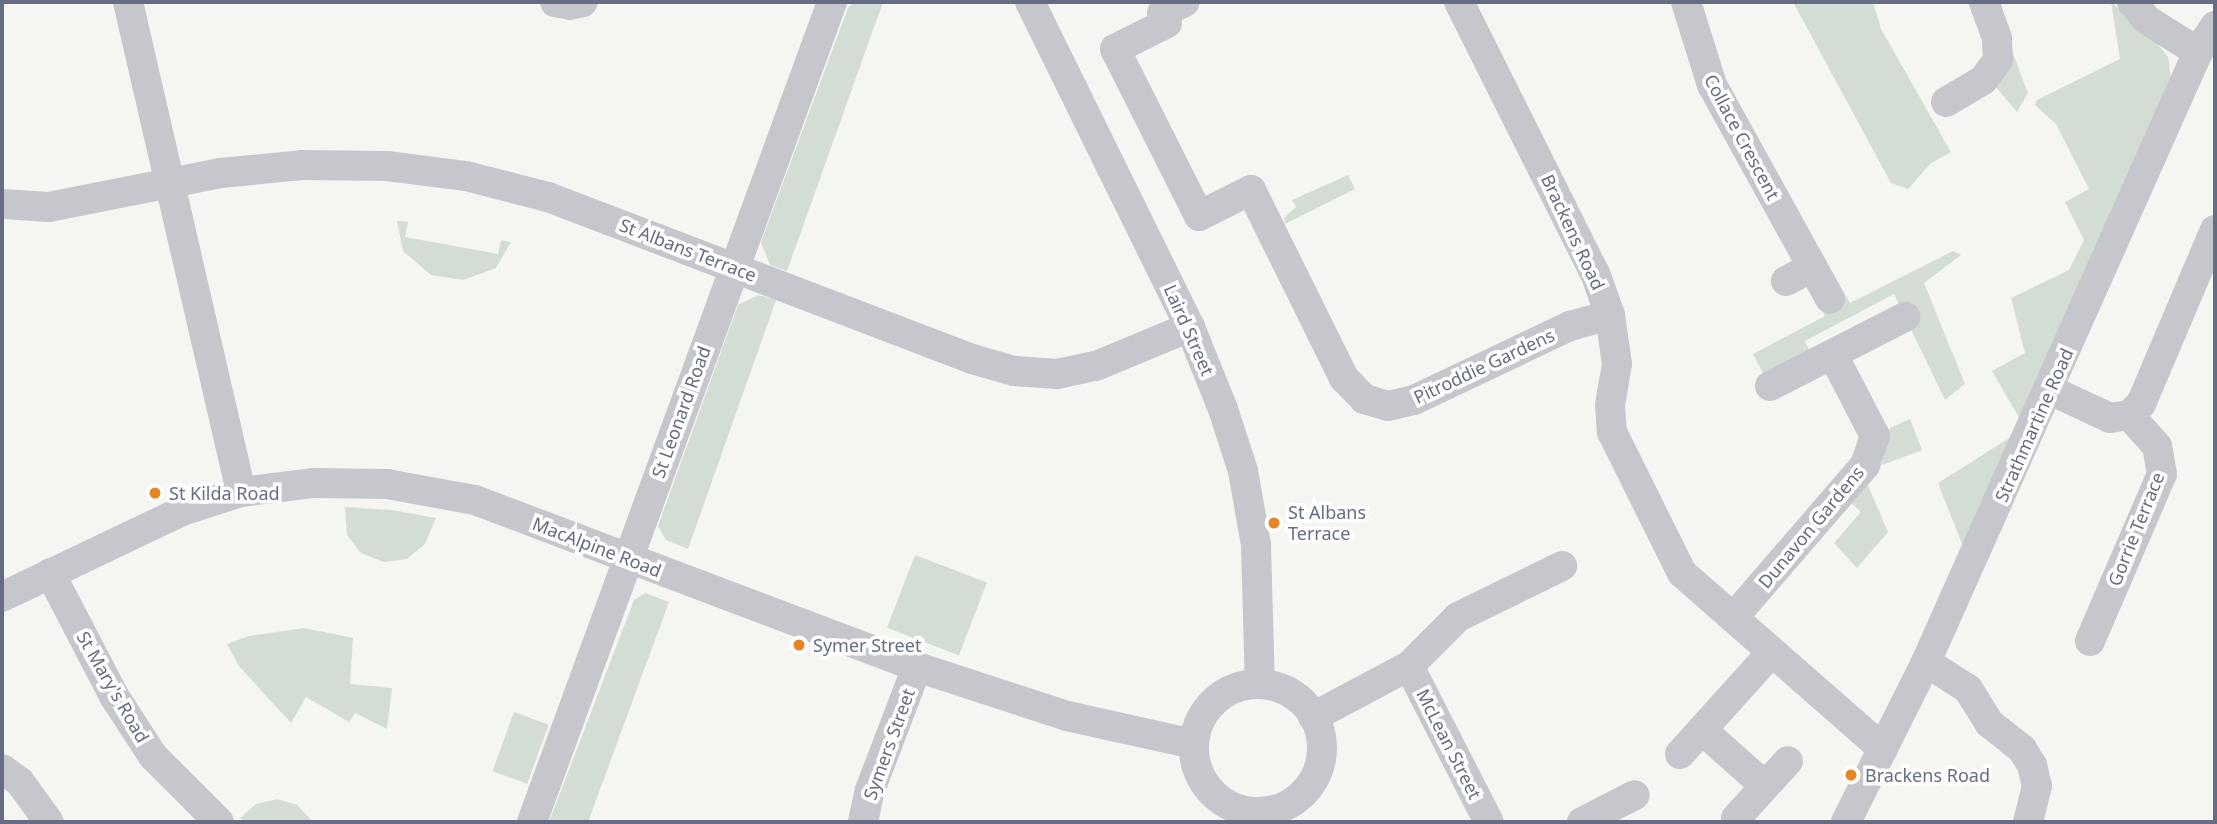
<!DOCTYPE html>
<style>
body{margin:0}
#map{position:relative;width:2217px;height:824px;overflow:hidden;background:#f5f6f2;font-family:"Noto Sans",sans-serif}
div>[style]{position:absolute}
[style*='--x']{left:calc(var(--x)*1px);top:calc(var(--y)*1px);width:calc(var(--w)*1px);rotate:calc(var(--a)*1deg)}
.green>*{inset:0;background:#d4ddd3;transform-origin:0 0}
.minor>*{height:30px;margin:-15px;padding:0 15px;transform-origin:15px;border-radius:15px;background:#c6c7cc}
.minor>.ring{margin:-15px;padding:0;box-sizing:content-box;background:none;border:30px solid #c6c7cc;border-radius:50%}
.dots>*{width:19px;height:19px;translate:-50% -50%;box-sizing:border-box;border:4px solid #fff;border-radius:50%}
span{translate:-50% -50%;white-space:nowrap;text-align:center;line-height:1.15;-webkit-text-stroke:7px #fff;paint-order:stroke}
.street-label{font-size:18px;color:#646d84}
.poi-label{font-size:18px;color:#646d84}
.left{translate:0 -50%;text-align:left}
.frame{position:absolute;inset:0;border:4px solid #646d84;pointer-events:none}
</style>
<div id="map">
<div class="green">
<i style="clip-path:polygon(854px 2px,883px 2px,787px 271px,770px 265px,761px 242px,848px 8px)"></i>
<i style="clip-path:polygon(1793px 2px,1873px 2px,1881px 29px,1951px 152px,1931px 163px,1908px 189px,1891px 183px)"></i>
<i style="clip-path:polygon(2111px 2px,2156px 42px,2168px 57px,2171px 78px,2021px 421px,1992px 371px,2025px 353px,2011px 298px,2069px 270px,2084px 240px,2065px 202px,2089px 189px,2056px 124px,2035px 105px,2037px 100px,2120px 59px)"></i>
<i style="clip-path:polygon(2009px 43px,2028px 93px,2017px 112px,1994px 85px)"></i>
<i style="clip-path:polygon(1348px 175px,1355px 189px,1285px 224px,1284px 218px,1296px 207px,1292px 200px)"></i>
<i style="clip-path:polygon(397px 221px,408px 222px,405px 237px,498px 254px,501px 240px,511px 242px,496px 268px,463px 280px,431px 275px,403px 251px)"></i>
<i style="clip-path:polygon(1953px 251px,1961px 255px,1924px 283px,1965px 384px,1945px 400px,1894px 294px,1805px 341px,1812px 356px,1767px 381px,1753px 354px,1825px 316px,1819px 304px,1844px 293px,1850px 303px)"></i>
<i style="clip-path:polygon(758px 295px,776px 300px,688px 549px,666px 540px,658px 526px,738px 305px)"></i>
<i style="clip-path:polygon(1910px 419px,1922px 450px,1882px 465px,1890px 428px)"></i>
<i style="clip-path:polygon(2019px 432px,1964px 549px,1938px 483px)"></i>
<i style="clip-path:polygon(1867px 483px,1888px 532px,1857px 568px,1834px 543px,1861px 512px,1849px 501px)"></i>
<i style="clip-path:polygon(345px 507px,392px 510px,436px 518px,425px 544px,407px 559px,384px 562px,361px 553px,347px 535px)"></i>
<i style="left:915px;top:555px;width:77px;height:78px;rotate:21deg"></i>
<i style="clip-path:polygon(645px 593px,669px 602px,588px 822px,549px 822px,634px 600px)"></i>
<i style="clip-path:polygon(304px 628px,353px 638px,350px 684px,392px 688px,387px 729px,355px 713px,349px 722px,306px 697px,291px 723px,239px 666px,227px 644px,249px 636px)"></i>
<i style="left:514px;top:712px;width:37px;height:63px;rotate:20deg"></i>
<i style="clip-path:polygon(277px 799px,297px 805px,313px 822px,245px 822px,240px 818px,256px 804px)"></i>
</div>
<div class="minor">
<i style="--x:128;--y:2;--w:503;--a:77.01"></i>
<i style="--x:555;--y:2;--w:15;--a:11"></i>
<i style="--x:570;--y:5;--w:13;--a:-13"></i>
<i style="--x:1030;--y:2;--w:362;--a:63.8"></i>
<i style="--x:1190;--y:327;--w:88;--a:68.1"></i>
<i style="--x:1223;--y:409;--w:65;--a:72.1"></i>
<i style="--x:1243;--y:471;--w:75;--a:80"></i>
<i style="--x:1256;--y:545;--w:139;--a:88.4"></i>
<i style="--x:1459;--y:2;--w:303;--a:63.4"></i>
<i style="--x:1595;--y:273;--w:45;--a:70.3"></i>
<i style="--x:1610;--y:315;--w:49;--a:81.9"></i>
<i style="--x:1617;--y:364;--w:42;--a:99.7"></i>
<i style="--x:1610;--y:405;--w:27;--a:86"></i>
<i style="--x:1612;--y:432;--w:157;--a:63.6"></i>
<i style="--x:1682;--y:573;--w:267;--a:41.2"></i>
<i style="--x:1686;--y:2;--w:87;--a:72.6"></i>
<i style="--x:1712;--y:85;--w:244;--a:61.1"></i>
<i style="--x:2132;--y:2;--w:23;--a:50"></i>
<i style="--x:2147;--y:20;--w:60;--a:32.1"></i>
<i style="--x:1162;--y:13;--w:25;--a:-26"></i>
<i style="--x:1167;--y:23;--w:58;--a:153.4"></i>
<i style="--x:1115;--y:49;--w:187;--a:63.3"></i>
<i style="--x:1199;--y:216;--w:58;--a:-26.6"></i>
<i style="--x:1251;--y:190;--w:210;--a:63.7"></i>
<i style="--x:1344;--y:378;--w:29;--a:46"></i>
<i style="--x:1364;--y:399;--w:25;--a:16"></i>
<i style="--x:1388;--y:406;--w:27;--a:-13"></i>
<i style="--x:1414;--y:400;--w:173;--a:-25.4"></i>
<i style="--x:1570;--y:326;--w:41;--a:-15.4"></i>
<i style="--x:1946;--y:102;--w:43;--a:-30.7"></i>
<i style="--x:1983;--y:80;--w:25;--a:-53"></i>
<i style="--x:1998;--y:60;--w:22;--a:-93"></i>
<i style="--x:1997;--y:38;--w:38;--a:-110"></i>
<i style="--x:2;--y:204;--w:47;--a:3.7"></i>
<i style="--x:49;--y:207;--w:175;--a:-11.2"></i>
<i style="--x:221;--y:173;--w:81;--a:-5.6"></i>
<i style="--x:302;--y:165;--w:85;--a:0.7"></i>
<i style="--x:387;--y:166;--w:80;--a:7.2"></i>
<i style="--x:466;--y:176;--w:85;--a:14.4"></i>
<i style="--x:548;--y:197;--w:454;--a:20.9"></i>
<i style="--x:972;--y:359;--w:44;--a:15.9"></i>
<i style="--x:1014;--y:371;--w:43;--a:4"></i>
<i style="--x:1057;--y:374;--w:40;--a:-12"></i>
<i style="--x:1096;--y:366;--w:102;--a:-22.5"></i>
<i style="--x:1786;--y:281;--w:30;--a:-28"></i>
<i style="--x:1770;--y:386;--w:152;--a:-27.1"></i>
<i style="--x:2050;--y:390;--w:66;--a:25"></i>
<i style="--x:2110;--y:418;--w:19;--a:-9"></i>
<i style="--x:2129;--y:415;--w:16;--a:-43"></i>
<i style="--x:2141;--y:404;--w:189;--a:-67"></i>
<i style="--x:50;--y:573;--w:139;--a:62.5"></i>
<i style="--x:114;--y:696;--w:72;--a:57"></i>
<i style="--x:153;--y:756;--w:93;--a:45"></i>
<i style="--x:2;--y:597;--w:199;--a:-25.5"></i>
<i style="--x:182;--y:511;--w:62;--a:-17.9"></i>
<i style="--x:241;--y:492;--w:74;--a:-7"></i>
<i style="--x:314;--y:483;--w:73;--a:0.8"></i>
<i style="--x:387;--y:484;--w:89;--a:10.3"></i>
<i style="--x:475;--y:500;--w:472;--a:20.7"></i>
<i style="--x:917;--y:667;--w:158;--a:18.1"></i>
<i style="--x:1067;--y:716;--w:129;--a:12.5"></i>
<i style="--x:1733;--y:618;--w:202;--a:-49.2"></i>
<i style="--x:1865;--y:465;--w:31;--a:-71"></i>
<i style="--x:1875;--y:436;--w:91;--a:-117.4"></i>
<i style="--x:2090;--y:641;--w:182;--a:-66.7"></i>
<i style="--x:2162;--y:474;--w:28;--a:-100"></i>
<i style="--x:2157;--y:446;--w:42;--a:-132.1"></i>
<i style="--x:1926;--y:662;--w:50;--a:32.7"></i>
<i style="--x:1968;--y:689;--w:40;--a:58"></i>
<i style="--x:1989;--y:723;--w:42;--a:38.2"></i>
<i style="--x:2022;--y:749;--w:19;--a:58"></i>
<i style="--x:2032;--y:765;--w:22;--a:77"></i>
<i style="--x:2037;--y:786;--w:37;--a:104"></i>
<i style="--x:1409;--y:666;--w:175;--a:62.9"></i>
<i class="ring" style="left:1194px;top:684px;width:98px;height:98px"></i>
<i style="--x:1313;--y:717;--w:109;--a:-28"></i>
<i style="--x:1409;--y:666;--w:69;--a:-45"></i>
<i style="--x:1458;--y:617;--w:116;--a:-26.1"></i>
<i style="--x:1702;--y:730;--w:84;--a:41.6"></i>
<i style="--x:1680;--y:754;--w:137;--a:-48"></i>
<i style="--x:2;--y:769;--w:22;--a:36"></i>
<i style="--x:20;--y:782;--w:49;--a:54.1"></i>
<i style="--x:1736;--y:818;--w:77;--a:-47.6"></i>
<i style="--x:532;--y:822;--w:873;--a:-69.9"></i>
<i style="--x:863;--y:822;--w:33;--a:-78"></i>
<i style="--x:870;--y:790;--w:132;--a:-69.1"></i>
<i style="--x:1582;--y:822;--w:59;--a:-27"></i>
<i style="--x:1846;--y:822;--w:179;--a:-63.4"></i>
<i style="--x:1926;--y:662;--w:668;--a:-65.97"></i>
<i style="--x:2198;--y:52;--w:31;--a:-57"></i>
</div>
<div class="dots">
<i style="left:155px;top:493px;background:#e78520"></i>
<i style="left:1274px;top:523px;background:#e78520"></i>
<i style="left:799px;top:645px;background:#e78520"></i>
<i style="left:1851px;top:775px;background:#e78520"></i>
</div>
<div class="street-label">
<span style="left:1742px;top:137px;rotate:62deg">Collace Crescent</span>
<span style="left:1573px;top:232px;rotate:65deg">Brackens Road</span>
<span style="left:688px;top:250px;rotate:21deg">St Albans Terrace</span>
<span style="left:1189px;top:330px;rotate:66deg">Laird Street</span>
<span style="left:1484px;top:366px;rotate:-25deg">Pitroddie Gardens</span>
<span style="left:681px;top:412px;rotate:-70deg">St Leonard Road</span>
<span style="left:2034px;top:425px;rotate:-66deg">Strathmartine Road</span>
<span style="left:1811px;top:527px;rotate:-50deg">Dunavon Gardens</span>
<span style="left:2136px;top:529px;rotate:-68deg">Gorrie Terrace</span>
<span style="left:597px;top:547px;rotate:21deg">MacAlpine Road</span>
<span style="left:113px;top:687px;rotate:60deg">St Mary's Road</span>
<span style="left:889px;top:744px;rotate:-70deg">Symers Street</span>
<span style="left:1449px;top:744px;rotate:63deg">McLean Street</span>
</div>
<div class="poi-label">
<span class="left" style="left:169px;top:493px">St Kilda Road</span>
<span class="left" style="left:1288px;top:523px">St Albans<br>Terrace</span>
<span class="left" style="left:813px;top:645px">Symer Street</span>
<span class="left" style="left:1865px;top:775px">Brackens Road</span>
</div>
<div class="frame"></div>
</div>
